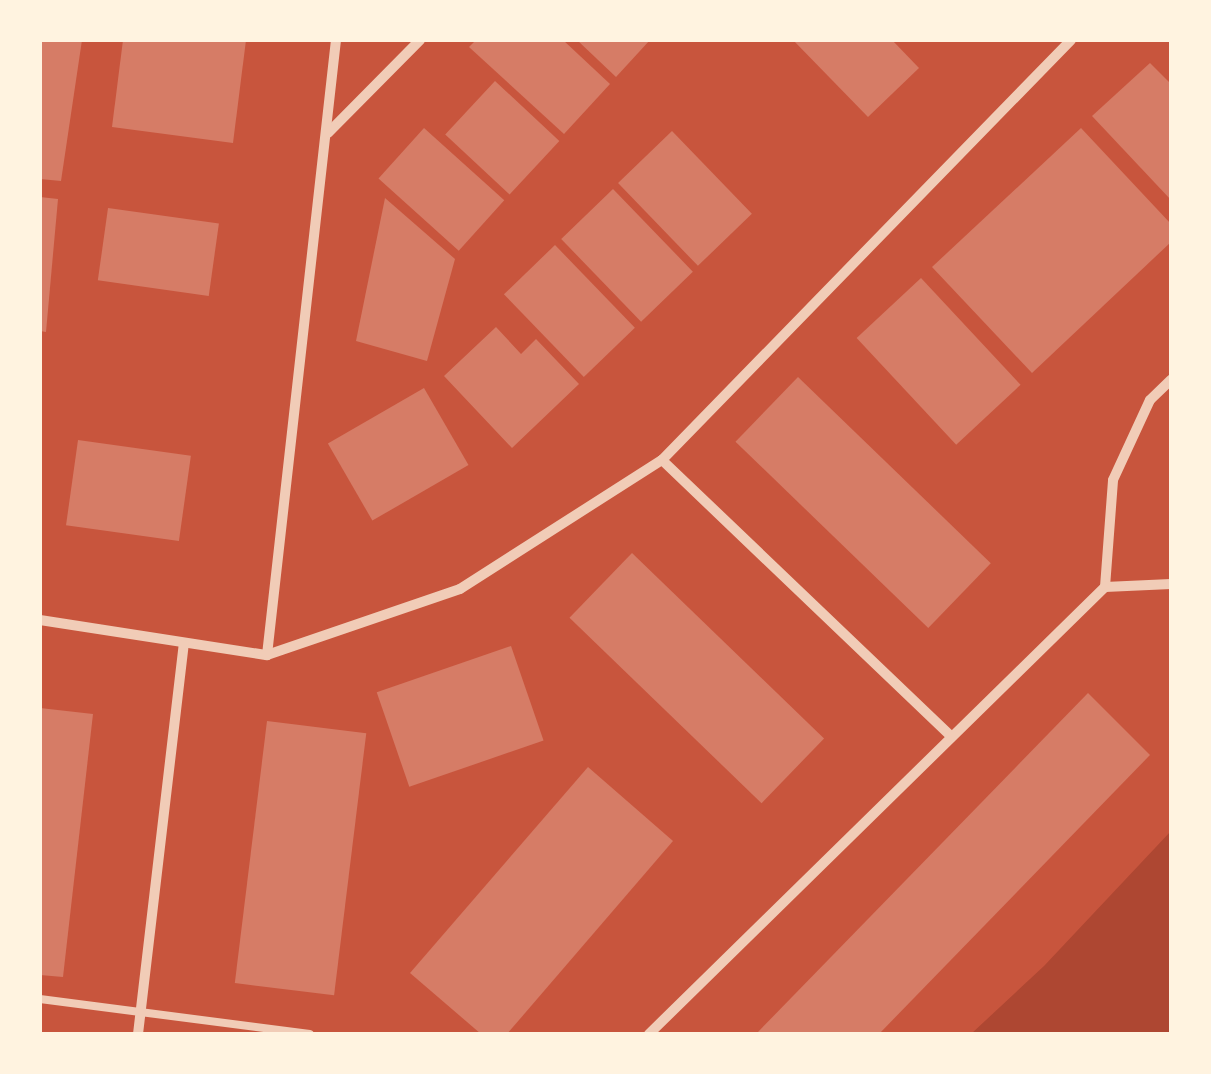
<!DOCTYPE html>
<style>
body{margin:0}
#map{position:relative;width:1211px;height:1074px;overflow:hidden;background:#c8553d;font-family:"Roboto Serif",serif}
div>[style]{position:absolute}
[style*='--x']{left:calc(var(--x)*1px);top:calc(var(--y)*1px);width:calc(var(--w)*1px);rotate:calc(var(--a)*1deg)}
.green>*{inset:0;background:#ae4732}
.building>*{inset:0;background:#d67c66;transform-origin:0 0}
.service>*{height:8px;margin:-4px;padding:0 4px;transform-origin:4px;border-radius:4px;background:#f1ccb7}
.minor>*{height:10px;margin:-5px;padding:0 5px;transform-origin:5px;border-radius:5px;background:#f1ccb7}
span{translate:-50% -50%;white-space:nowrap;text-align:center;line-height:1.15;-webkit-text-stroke:8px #fff3e0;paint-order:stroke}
.frame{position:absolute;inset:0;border:42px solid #fff3e0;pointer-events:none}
</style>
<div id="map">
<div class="green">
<i style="clip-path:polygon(1171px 831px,1171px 1034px,971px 1034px,1044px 966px)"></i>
</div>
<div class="building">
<i style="clip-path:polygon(40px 40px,82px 40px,61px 181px,40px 179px)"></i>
<i style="clip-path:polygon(123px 40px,246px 40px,233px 143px,112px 127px)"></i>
<i style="clip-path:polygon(476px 40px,563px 40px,610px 84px,564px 134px,469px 47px)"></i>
<i style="clip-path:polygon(577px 40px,650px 40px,616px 77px)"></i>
<i style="clip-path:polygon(793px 40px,892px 40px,919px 68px,868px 117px)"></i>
<i style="clip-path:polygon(1150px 63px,1171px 84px,1171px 200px,1092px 116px)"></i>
<i style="left:495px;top:81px;width:88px;height:73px;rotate:43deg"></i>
<i style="left:424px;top:128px;width:108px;height:68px;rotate:42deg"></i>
<i style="clip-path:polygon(1081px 128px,1171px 224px,1171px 242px,1032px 373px,932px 267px)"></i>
<i style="left:672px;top:131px;width:115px;height:75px;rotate:46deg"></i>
<i style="left:613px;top:189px;width:115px;height:72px;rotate:46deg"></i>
<i style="clip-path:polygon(40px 197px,58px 199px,46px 332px,40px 331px)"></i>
<i style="clip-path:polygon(385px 198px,455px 259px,427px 361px,356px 341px)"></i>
<i style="left:108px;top:208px;width:112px;height:73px;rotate:8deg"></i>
<i style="left:555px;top:245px;width:115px;height:71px;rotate:46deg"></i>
<i style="left:921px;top:278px;width:146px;height:88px;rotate:47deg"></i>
<i style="clip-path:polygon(496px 327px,521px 354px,536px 339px,579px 384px,512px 448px,444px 376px)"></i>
<i style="left:798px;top:377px;width:268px;height:90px;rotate:44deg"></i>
<i style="left:424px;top:388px;width:89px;height:111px;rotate:60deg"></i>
<i style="left:78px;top:440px;width:114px;height:86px;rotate:8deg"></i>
<i style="left:632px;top:553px;width:267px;height:90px;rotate:44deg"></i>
<i style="left:511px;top:646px;width:100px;height:142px;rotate:71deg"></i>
<i style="clip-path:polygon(1088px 693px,1150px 755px,879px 1034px,756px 1034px)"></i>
<i style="clip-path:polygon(40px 708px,93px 714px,63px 977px,40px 975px)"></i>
<i style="left:267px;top:721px;width:100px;height:264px;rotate:7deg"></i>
<i style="clip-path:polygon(588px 767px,673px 841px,507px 1034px,481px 1034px,410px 973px)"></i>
</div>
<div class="service">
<i style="--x:40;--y:999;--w:272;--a:7.4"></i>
</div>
<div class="minor">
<i style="--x:328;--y:133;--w:131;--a:-45.3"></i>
<i style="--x:662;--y:460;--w:586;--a:-45.76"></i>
<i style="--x:1105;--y:587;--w:107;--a:-85.7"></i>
<i style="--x:1113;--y:480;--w:88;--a:-65.2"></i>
<i style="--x:1150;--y:400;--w:29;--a:-44"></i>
<i style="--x:1105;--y:587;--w:66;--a:-2.6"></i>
<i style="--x:40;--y:620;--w:230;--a:8.8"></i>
<i style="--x:267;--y:655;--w:204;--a:-18.9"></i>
<i style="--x:460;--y:589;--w:240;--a:-32.6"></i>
<i style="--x:662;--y:460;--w:400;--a:43.7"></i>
<i style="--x:267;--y:655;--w:619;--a:-83.6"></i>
<i style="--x:138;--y:1034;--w:392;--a:-83.3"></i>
<i style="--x:649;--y:1034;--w:639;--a:-44.43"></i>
</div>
<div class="frame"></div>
</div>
